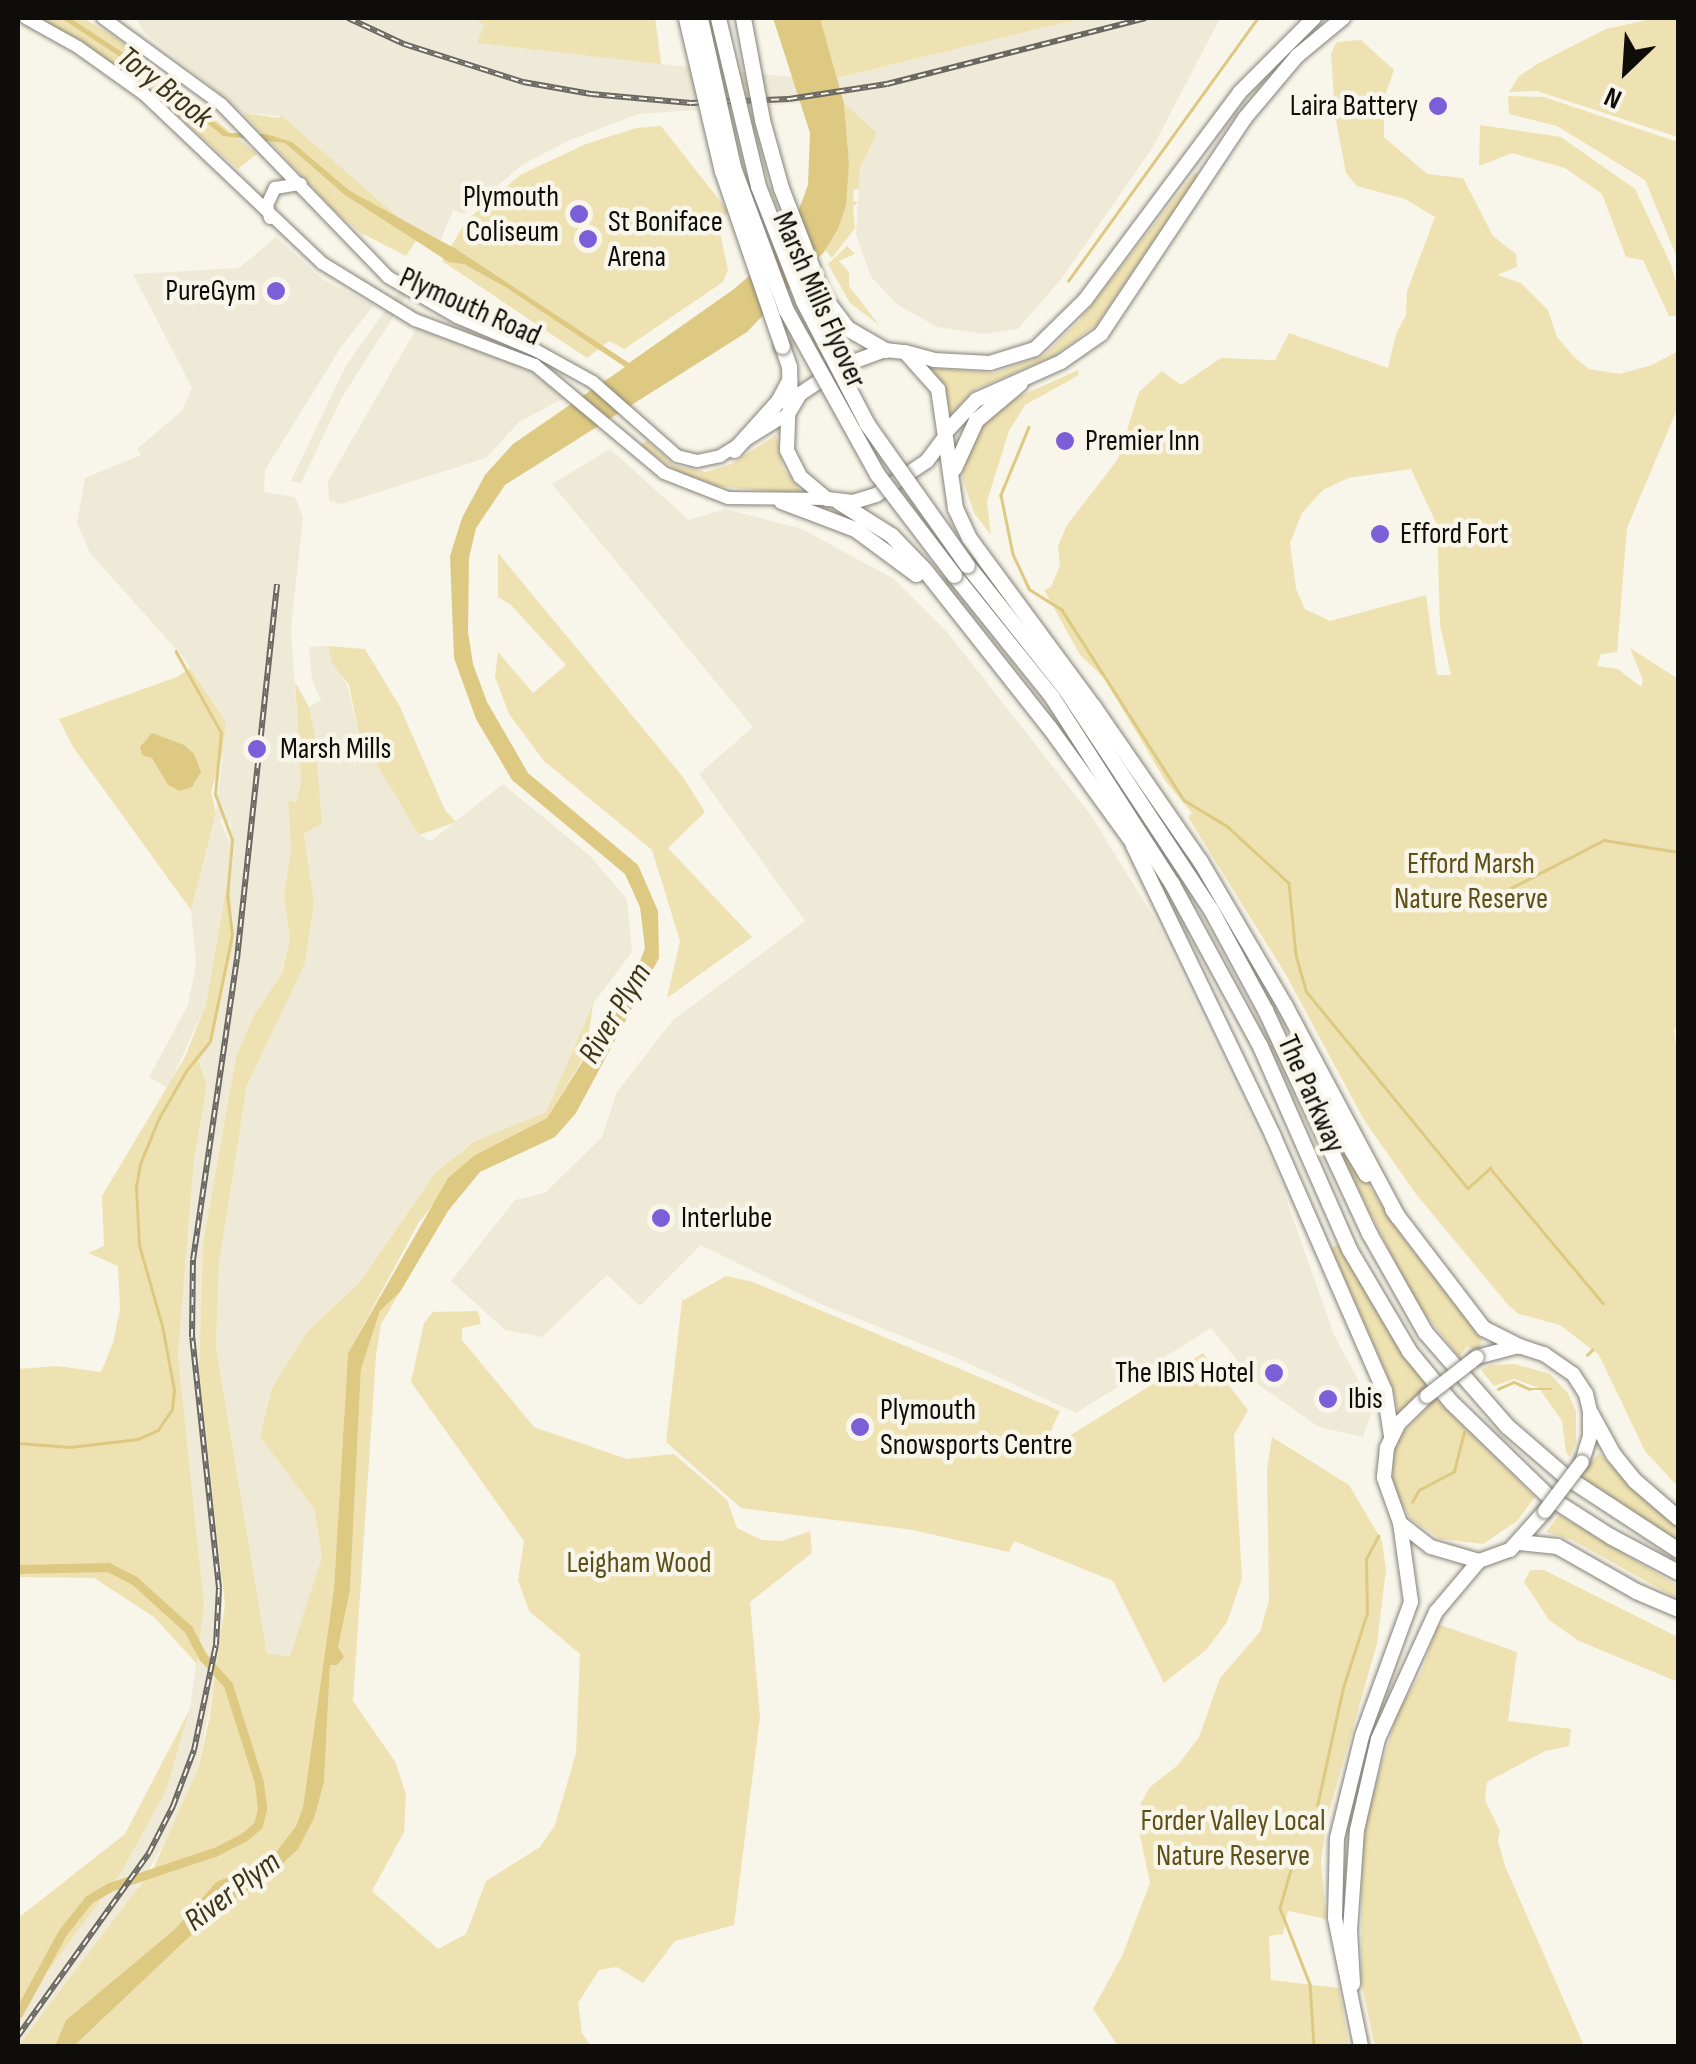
<!DOCTYPE html>
<style>
body{margin:0}
#map{position:relative;width:1696px;height:2064px;overflow:hidden;background:#f8f5ea;font-family:"Sofia Sans Condensed",sans-serif}
div>[style]{position:absolute}
[style*='--x']{left:calc(var(--x)*1px);top:calc(var(--y)*1px);width:calc(var(--w)*1px);rotate:calc(var(--a)*1deg)}
.built>*{inset:0;background:#efead8}
.green>*{inset:0;background:#efe2b2}
.water>*{inset:0;background:#dec982}
.stream>*{height:2.5px;margin:-1.25px;padding:0 1.25px;transform-origin:1.25px;border-radius:1.25px;background:#dec982}
.canal>*{height:9px;margin:-4.5px;padding:0 4.5px;transform-origin:4.5px;border-radius:4.5px;background:#dec982}
.roads{filter:drop-shadow(0 0 2px #858278) drop-shadow(0 0 2px #858278)}
.secondary>*{height:12px;margin:-6px;padding:0 6px;transform-origin:6px;border-radius:6px;background:#fff}
.primary>*{height:14px;margin:-7px;padding:0 7px;transform-origin:7px;border-radius:7px;background:#fff}
.highway>*{height:15px;margin:-7.5px;padding:0 7.5px;transform-origin:7.5px;border-radius:7.5px;background:#fff}
.rail>*{height:6px;margin-top:-3px;transform-origin:0;background:repeating-linear-gradient(90deg,#f8f5ea 0 8px,#696761 0 16px);box-sizing:border-box;border-block:2px solid #696761}
.bridges{filter:drop-shadow(0 0 2px #858278) drop-shadow(0 0 2px #858278)}
.primary-bridge>*{height:14px;margin:-7px;padding:0 7px;transform-origin:7px;border-radius:7px;background:#fff}
.highway-bridge>*{height:15px;margin:-7.5px;padding:0 7.5px;transform-origin:7.5px;border-radius:7.5px;background:#fff}
.dots>*{width:28px;height:28px;translate:-50% -50%;box-sizing:border-box;border:5px solid #f8f5ea;border-radius:50%}
span{translate:-50% -50%;white-space:nowrap;text-align:center;line-height:1.15;-webkit-text-stroke:9px #f8f5ea;paint-order:stroke}
.poi-label{font-size:30px;color:#0e0d0a}
.right{translate:-100% -50%;text-align:right}
.left{translate:0 -50%;text-align:left}
.street-label{font-size:30px;color:#0e0d0a}
.park-label{font-size:30px;color:#5e5019}
.water-label{font-size:32px;color:#3d3515;font-style:italic}
.frame{position:absolute;inset:0;border:20px solid #0e0d0a;pointer-events:none}
.north{position:absolute;left:1576px;top:20px;width:100px;height:100px;-webkit-text-stroke:8px #f8f5ea;paint-order:stroke;rotate:205deg;font-size:28px;font-weight:700;line-height:40px;text-align:center;color:#0e0d0a}
.north::after{content:'';display:block;margin:auto;width:35px;height:45px;background:#0e0d0a;clip-path:polygon(50% 0,100% 100%,50% 72%,0 100%)}
</style>
<div id="map">
<div class="built">
<i style="clip-path:polygon(136px 18px,655px 18px,661px 64px,793px 77px,801px 103px,638px 114px,570px 140px,522px 165px,464px 214px,453px 210px,441px 240px,399px 218px,282px 116px,243px 113px,144px 32px)"></i>
<i style="clip-path:polygon(1083px 18px,1220px 18px,1153px 147px,1062px 278px,1018px 329px,984px 334px,937px 327px,898px 305px,871px 277px,856px 234px,860px 170px,877px 133px,844px 103px,837px 78px)"></i>
<i style="clip-path:polygon(276px 237px,322px 279px,374px 305px,341px 347px,265px 470px,264px 492px,295px 497px,303px 517px,291px 629px,301px 782px,296px 802px,288px 802px,291px 850px,284px 895px,290px 940px,282px 973px,254px 1015px,236px 1057px,203px 1243px,199px 1370px,222px 1555px,222px 1641px,198px 1769px,174px 1828px,126px 1907px,18px 2046px,18px 2012px,122px 1871px,166px 1791px,190px 1709px,204px 1604px,178px 1355px,194px 1160px,207px 1086px,199px 1060px,213px 1036px,233px 947px,229px 904px,231px 815px,229px 828px,223px 816px,220px 821px,230px 842px,229px 872px,206px 1004px,168px 1088px,149px 1077px,188px 1005px,196px 964px,191px 910px,216px 813px,226px 722px,183px 657px,90px 553px,77px 523px,85px 478px,141px 455px,137px 449px,182px 411px,192px 388px,133px 274px,239px 268px)"></i>
<i style="clip-path:polygon(416px 267px,423px 270px,341px 399px,301px 483px,291px 481px,345px 367px)"></i>
<i style="clip-path:polygon(418px 326px,538px 373px,566px 397px,519px 422px,486px 458px,341px 504px,329px 501px,328px 481px)"></i>
<i style="clip-path:polygon(610px 449px,689px 520px,726px 509px,802px 529px,894px 579px,947px 632px,1090px 814px,1155px 919px,1276px 1170px,1334px 1335px,1373px 1407px,1363px 1437px,1319px 1427px,1256px 1383px,1211px 1328px,1076px 1413px,952px 1356px,818px 1303px,701px 1245px,640px 1306px,607px 1275px,542px 1337px,505px 1330px,451px 1281px,515px 1200px,545px 1193px,602px 1137px,617px 1092px,673px 1020px,805px 921px,699px 774px,753px 727px,552px 484px)"></i>
<i style="clip-path:polygon(328px 646px,348px 688px,359px 735px,419px 835px,431px 841px,503px 784px,589px 855px,627px 899px,632px 952px,593px 1004px,546px 1112px,475px 1141px,435px 1173px,360px 1282px,307px 1332px,260px 1437px,314px 1509px,322px 1556px,290px 1656px,267px 1655px,216px 1347px,219px 1264px,247px 1085px,305px 964px,314px 903px,304px 834px,314px 730px,309px 707px,321px 700px,312px 680px,309px 647px)"></i>
</div>
<div class="green">
<i style="clip-path:polygon(40px 18px,83px 18px,118px 39px,257px 154px,238px 169px,153px 94px)"></i>
<i style="clip-path:polygon(473px 18px,655px 18px,661px 64px,477px 43px,484px 25px)"></i>
<i style="clip-path:polygon(820px 18px,1083px 18px,837px 78px)"></i>
<i style="clip-path:polygon(1656px 18px,1678px 18px,1678px 137px,1537px 91px,1509px 92px,1519px 76px,1539px 63px,1606px 29px)"></i>
<i style="clip-path:polygon(evenodd,1361px 40px,1394px 70px,1384px 98px,1384px 137px,1427px 174px,1463px 178px,1493px 236px,1516px 254px,1517px 267px,1497px 275px,1521px 283px,1548px 310px,1557px 337px,1574px 357px,1589px 369px,1620px 374px,1652px 365px,1678px 351px,1678px 407px,1627px 528px,1617px 652px,1601px 654px,1597px 666px,1618px 669px,1641px 687px,1643px 680px,1630px 648px,1678px 679px,1678px 1024px,1674px 1030px,1678px 1060px,1678px 1487px,1645px 1451px,1599px 1355px,1560px 1325px,1519px 1314px,1509px 1306px,1416px 1194px,1364px 1120px,1286px 975px,1188px 817px,1192px 813px,1166px 782px,1104px 678px,1080px 655px,1044px 590px,1051px 587px,1060px 565px,1058px 546px,1067px 525px,1118px 459px,1139px 392px,1162px 371px,1181px 385px,1221px 358px,1275px 360px,1289px 333px,1388px 368px,1396px 334px,1406px 315px,1407px 291px,1435px 217px,1405px 199px,1357px 186px,1346px 173px,1335px 115px,1331px 53px,1337px 42px,1361px 40px,1411px 469px,1437px 525px,1440px 625px,1451px 675px,1437px 675px,1426px 595px,1330px 621px,1305px 609px,1296px 589px,1290px 543px,1302px 513px,1323px 490px,1348px 478px,1411px 469px)"></i>
<i style="clip-path:polygon(1508px 96px,1544px 97px,1678px 142px,1678px 260px,1645px 180px,1557px 126px,1509px 114px)"></i>
<i style="clip-path:polygon(844px 103px,877px 133px,860px 169px,859px 189px,854px 190px,853px 201px,858px 202px,853px 207px,855px 228px,832px 258px,825px 250px,838px 229px,849px 163px)"></i>
<i style="clip-path:polygon(243px 113px,279px 118px,281px 115px,399px 218px,422px 231px,406px 256px,361px 233px,335px 211px)"></i>
<i style="clip-path:polygon(1480px 125px,1561px 137px,1635px 189px,1671px 265px,1678px 290px,1678px 316px,1669px 316px,1643px 260px,1626px 257px,1602px 194px,1565px 168px,1512px 153px,1479px 166px)"></i>
<i style="clip-path:polygon(661px 126px,728px 211px,719px 228px,728px 270px,723px 282px,624px 349px,609px 341px,587px 358px,442px 261px,467px 220px,520px 175px,586px 144px,636px 128px)"></i>
<i style="clip-path:polygon(1195px 172px,1199px 175px,1097px 324px,1054px 356px,976px 389px,951px 414px,942px 384px,930px 368px,994px 373px,1044px 355px,1079px 321px)"></i>
<i style="clip-path:polygon(847px 246px,855px 254px,839px 261px,849px 272px,849px 286px,879px 325px,850px 303px,828px 264px)"></i>
<i style="clip-path:polygon(1078px 370px,1079px 375px,1025px 405px,1009px 431px,987px 501px,991px 535px,974px 513px,963px 480px,962px 468px,979px 428px,1003px 404px)"></i>
<i style="clip-path:polygon(776px 435px,783px 468px,801px 491px,798px 494px,716px 486px,679px 472px,641px 446px,647px 440px,674px 465px,706px 472px,731px 464px)"></i>
<i style="clip-path:polygon(498px 553px,683px 777px,705px 812px,668px 848px,752px 937px,667px 998px,680px 941px,652px 850px,544px 761px,509px 714px,495px 677px,498px 652px,533px 693px,566px 665px,511px 605px,498px 597px)"></i>
<i style="clip-path:polygon(328px 646px,365px 649px,400px 707px,445px 810px,456px 822px,419px 835px,359px 735px,349px 685px,332px 663px)"></i>
<i style="clip-path:polygon(190px 668px,226px 722px,222px 756px,211px 792px,216px 813px,191px 910px,73px 747px,59px 719px,177px 677px)"></i>
<i style="clip-path:polygon(295px 682px,309px 707px,314px 730px,322px 823px,304px 834px,314px 903px,305px 964px,247px 1085px,219px 1264px,216px 1347px,267px 1654px,290px 1656px,322px 1556px,314px 1509px,260px 1437px,272px 1388px,307px 1332px,360px 1282px,435px 1173px,475px 1141px,546px 1112px,593px 1004px,586px 1054px,547px 1118px,475px 1155px,419px 1222px,348px 1353px,334px 1588px,303px 1807px,296px 1826px,270px 1860px,216px 1882px,175px 1929px,66px 2020px,55px 2046px,18px 2046px,154px 1867px,198px 1769px,209px 1720px,225px 1604px,199px 1370px,203px 1243px,236px 1057px,254px 1015px,282px 973px,290px 940px,284px 895px,291px 850px,288px 801px,296px 802px,301px 782px)"></i>
<i style="clip-path:polygon(229px 872px,233px 947px,213px 1036px,199px 1061px,207px 1086px,194px 1160px,178px 1355px,204px 1604px,197px 1664px,154px 1617px,94px 1578px,18px 1577px,18px 1369px,57px 1366px,101px 1372px,113px 1343px,120px 1309px,118px 1266px,88px 1253px,104px 1246px,102px 1196px,185px 1057px,206px 1004px)"></i>
<i style="clip-path:polygon(1331px 1127px,1404px 1239px,1482px 1339px,1480px 1349px,1467px 1347px,1459px 1357px,1415px 1301px,1328px 1129px)"></i>
<i style="clip-path:polygon(1344px 1242px,1431px 1383px,1399px 1414px,1393px 1388px,1331px 1248px)"></i>
<i style="clip-path:polygon(726px 1276px,753px 1282px,1060px 1411px,1040px 1454px,1203px 1353px,1248px 1410px,1234px 1435px,1242px 1579px,1227px 1622px,1206px 1650px,1164px 1683px,1113px 1581px,1014px 1541px,1009px 1552px,913px 1530px,741px 1508px,666px 1442px,682px 1301px)"></i>
<i style="clip-path:polygon(400px 1292px,381px 1324px,376px 1356px,353px 1701px,396px 1763px,406px 1795px,404px 1832px,372px 1891px,438px 1949px,466px 1934px,486px 1881px,540px 1847px,555px 1825px,576px 1753px,580px 1654px,529px 1611px,518px 1580px,524px 1541px,411px 1382px,424px 1323px,433px 1312px,478px 1311px,481px 1324px,462px 1328px,462px 1340px,534px 1427px,627px 1459px,674px 1454px,727px 1500px,737px 1528px,762px 1540px,782px 1541px,810px 1531px,812px 1553px,750px 1602px,760px 1717px,734px 1925px,675px 1941px,643px 1983px,617px 1967px,599px 1970px,578px 2003px,582px 2033px,591px 2046px,74px 2046px,222px 1906px,266px 1879px,324px 1782px,330px 1664px,350px 1590px,361px 1369px,380px 1311px)"></i>
<i style="clip-path:polygon(1515px 1364px,1550px 1374px,1568px 1393px,1576px 1412px,1576px 1442px,1570px 1457px,1566px 1453px,1562px 1421px,1539px 1388px,1514px 1379px,1494px 1386px,1481px 1370px,1490px 1365px)"></i>
<i style="clip-path:polygon(1436px 1399px,1535px 1497px,1517px 1521px,1483px 1544px,1440px 1539px,1411px 1519px,1392px 1489px,1393px 1449px,1400px 1435px)"></i>
<i style="clip-path:polygon(1272px 1437px,1349px 1485px,1382px 1541px,1386px 1569px,1377px 1644px,1327px 1819px,1321px 1861px,1326px 1919px,1288px 1911px,1283px 1934px,1269px 1936px,1271px 1980px,1339px 1988px,1349px 2046px,1118px 2046px,1093px 2009px,1122px 1956px,1150px 1883px,1139px 1831px,1141px 1803px,1150px 1787px,1178px 1765px,1199px 1737px,1220px 1678px,1260px 1632px,1269px 1600px,1267px 1469px)"></i>
<i style="clip-path:polygon(1599px 1453px,1634px 1489px,1678px 1524px,1678px 1542px,1578px 1480px)"></i>
<i style="clip-path:polygon(1559px 1515px,1678px 1586px,1678px 1599px,1572px 1540px,1546px 1532px)"></i>
<i style="clip-path:polygon(1530px 1570px,1544px 1570px,1678px 1637px,1678px 1682px,1579px 1641px,1549px 1620px,1524px 1582px)"></i>
<i style="clip-path:polygon(1438px 1624px,1517px 1652px,1508px 1721px,1571px 1729px,1569px 1746px,1545px 1751px,1487px 1782px,1485px 1800px,1500px 1831px,1498px 1841px,1505px 1866px,1584px 2046px,1375px 2046px,1361px 1983px,1362px 1831px,1398px 1711px,1421px 1673px)"></i>
<i style="clip-path:polygon(190px 1709px,166px 1791px,122px 1871px,18px 2012px,18px 1918px,125px 1834px)"></i>
</div>
<div class="water">
<i style="clip-path:polygon(61px 18px,70px 18px,154px 73px,228px 133px,266px 134px,292px 142px,350px 191px,456px 249px,629px 363px,734px 289px,772px 256px,798px 212px,808px 185px,810px 133px,773px 18px,820px 18px,844px 103px,849px 163px,846px 205px,838px 229px,824px 252px,747px 332px,505px 485px,476px 528px,469px 558px,468px 632px,473px 664px,487px 702px,528px 773px,638px 865px,658px 911px,659px 958px,576px 1113px,555px 1137px,480px 1172px,448px 1211px,400px 1292px,380px 1311px,361px 1369px,350px 1590px,338px 1647px,344px 1657px,337px 1665px,330px 1665px,324px 1782px,314px 1818px,298px 1849px,266px 1879px,222px 1906px,74px 2046px,55px 2046px,66px 2020px,175px 1929px,216px 1882px,270px 1860px,296px 1826px,303px 1807px,334px 1588px,348px 1353px,448px 1178px,475px 1155px,547px 1118px,632px 983px,645px 948px,640px 907px,625px 874px,512px 780px,476px 719px,454px 658px,450px 556px,462px 518px,485px 475px,513px 444px,625px 367px,507px 288px,464px 264px,449px 262px,345px 195px,285px 143px,223px 136px,149px 76px)"></i>
<i style="clip-path:polygon(152px 733px,184px 745px,194px 754px,201px 772px,192px 787px,180px 791px,168px 785px,152px 758px,142px 755px,140px 747px)"></i>
</div>
<div class="stream">
<i style="--x:1068;--y:281;--w:324;--a:-54.2"></i>
<i style="--x:1029;--y:427;--w:74;--a:112.4"></i>
<i style="--x:1001;--y:495;--w:60;--a:78.5"></i>
<i style="--x:1013;--y:554;--w:38;--a:65"></i>
<i style="--x:1029;--y:589;--w:39;--a:32"></i>
<i style="--x:1062;--y:610;--w:226;--a:57.3"></i>
<i style="--x:1184;--y:800;--w:50;--a:31.2"></i>
<i style="--x:1227;--y:826;--w:84;--a:42.6"></i>
<i style="--x:1289;--y:883;--w:72;--a:84.4"></i>
<i style="--x:1296;--y:955;--w:37;--a:74"></i>
<i style="--x:1306;--y:991;--w:255;--a:50.6"></i>
<i style="--x:1468;--y:1188;--w:30;--a:-42"></i>
<i style="--x:1490;--y:1168;--w:176;--a:50.1"></i>
<i style="--x:1480;--y:904;--w:140;--a:-27.3"></i>
<i style="--x:1604;--y:840;--w:75;--a:9.2"></i>
<i style="--x:1587;--y:1355;--w:7;--a:-45"></i>
<i style="--x:1498;--y:1389;--w:17;--a:-24"></i>
<i style="--x:1514;--y:1382;--w:17;--a:24"></i>
<i style="--x:1530;--y:1389;--w:21;--a:0"></i>
<i style="--x:18;--y:1443;--w:52;--a:4.4"></i>
<i style="--x:70;--y:1447;--w:68;--a:-6.7"></i>
<i style="--x:138;--y:1439;--w:22;--a:-24"></i>
<i style="--x:158;--y:1430;--w:25;--a:-56"></i>
<i style="--x:172;--y:1409;--w:19;--a:-84"></i>
<i style="--x:174;--y:1390;--w:65;--a:-100.6"></i>
<i style="--x:162;--y:1326;--w:84;--a:-105.9"></i>
<i style="--x:139;--y:1245;--w:58;--a:-93"></i>
<i style="--x:136;--y:1187;--w:23;--a:-80"></i>
<i style="--x:140;--y:1164;--w:50;--a:-67.6"></i>
<i style="--x:159;--y:1118;--w:54;--a:-60.1"></i>
<i style="--x:186;--y:1071;--w:38;--a:-51"></i>
<i style="--x:210;--y:1041;--w:108;--a:-78.3"></i>
<i style="--x:232;--y:935;--w:38;--a:-97"></i>
<i style="--x:227;--y:897;--w:57;--a:-85"></i>
<i style="--x:232;--y:840;--w:49;--a:-110.3"></i>
<i style="--x:215;--y:794;--w:61;--a:-84.4"></i>
<i style="--x:221;--y:733;--w:93;--a:-119.1"></i>
<i style="--x:1412;--y:1502;--w:14;--a:-60"></i>
<i style="--x:1419;--y:1490;--w:40;--a:-28"></i>
<i style="--x:1454;--y:1471;--w:40;--a:-75.6"></i>
<i style="--x:1317;--y:1806;--w:121;--a:-77.6"></i>
<i style="--x:1343;--y:1688;--w:79;--a:-72.3"></i>
<i style="--x:1367;--y:1613;--w:54;--a:-91.1"></i>
<i style="--x:1366;--y:1559;--w:26;--a:-62"></i>
<i style="--x:1293;--y:1863;--w:47;--a:106.1"></i>
<i style="--x:1280;--y:1908;--w:82;--a:68.5"></i>
<i style="--x:1310;--y:1984;--w:62;--a:86.3"></i>
</div>
<div class="canal">
<i style="--x:18;--y:1569;--w:90;--a:-1.3"></i>
<i style="--x:108;--y:1567;--w:30;--a:27"></i>
<i style="--x:135;--y:1581;--w:72;--a:42.2"></i>
<i style="--x:188;--y:1629;--w:32;--a:62"></i>
<i style="--x:203;--y:1657;--w:38;--a:48"></i>
<i style="--x:228;--y:1685;--w:103;--a:72.4"></i>
<i style="--x:259;--y:1783;--w:26;--a:83"></i>
<i style="--x:262;--y:1809;--w:16;--a:104"></i>
<i style="--x:258;--y:1825;--w:18;--a:139"></i>
<i style="--x:244;--y:1837;--w:34;--a:153"></i>
<i style="--x:214;--y:1852;--w:110;--a:161.4"></i>
<i style="--x:110;--y:1887;--w:24;--a:150"></i>
<i style="--x:89;--y:1899;--w:43;--a:128.5"></i>
<i style="--x:62;--y:1933;--w:92;--a:118.5"></i>
</div>
<div class="roads">
<div class="secondary">
<i style="--x:26;--y:18;--w:60;--a:29.1"></i>
<i style="--x:78;--y:47;--w:82;--a:35.6"></i>
<i style="--x:145;--y:95;--w:244;--a:43.5"></i>
<i style="--x:322;--y:263;--w:109;--a:31.5"></i>
<i style="--x:415;--y:320;--w:128;--a:20.6"></i>
<i style="--x:535;--y:365;--w:168;--a:39.9"></i>
<i style="--x:664;--y:473;--w:69;--a:21.3"></i>
<i style="--x:728;--y:498;--w:99;--a:0.6"></i>
<i style="--x:103;--y:18;--w:146;--a:36.1"></i>
<i style="--x:221;--y:104;--w:240;--a:46"></i>
<i style="--x:388;--y:277;--w:80;--a:30.1"></i>
<i style="--x:457;--y:317;--w:87;--a:23"></i>
<i style="--x:537;--y:351;--w:64;--a:29"></i>
<i style="--x:593;--y:382;--w:112;--a:41.4"></i>
<i style="--x:677;--y:456;--w:21;--a:14"></i>
<i style="--x:697;--y:461;--w:24;--a:-12"></i>
<i style="--x:720;--y:456;--w:80;--a:-31.7"></i>
<i style="--x:270;--y:218;--w:13;--a:-103"></i>
<i style="--x:267;--y:205;--w:19;--a:-65"></i>
<i style="--x:275;--y:188;--w:26;--a:-9"></i>
</div>
<div class="primary">
<i style="--x:905;--y:352;--w:50;--a:48.3"></i>
<i style="--x:938;--y:389;--w:49;--a:81.7"></i>
<i style="--x:945;--y:437;--w:30;--a:127"></i>
<i style="--x:927;--y:461;--w:61;--a:146.3"></i>
<i style="--x:876;--y:495;--w:24;--a:163"></i>
<i style="--x:853;--y:502;--w:26;--a:-173"></i>
<i style="--x:827;--y:499;--w:35;--a:-140"></i>
<i style="--x:800;--y:476;--w:29;--a:-117"></i>
<i style="--x:787;--y:450;--w:36;--a:-88"></i>
<i style="--x:788;--y:414;--w:23;--a:-59"></i>
<i style="--x:800;--y:394;--w:50;--a:-33.7"></i>
<i style="--x:842;--y:366;--w:46;--a:-20.4"></i>
<i style="--x:885;--y:350;--w:20;--a:6"></i>
<i style="--x:905;--y:352;--w:30;--a:15"></i>
<i style="--x:934;--y:360;--w:56;--a:3.1"></i>
<i style="--x:990;--y:363;--w:47;--a:-17.3"></i>
<i style="--x:1035;--y:349;--w:70;--a:-44.4"></i>
<i style="--x:1085;--y:300;--w:259;--a:-53.3"></i>
<i style="--x:1240;--y:92;--w:105;--a:-45"></i>
<i style="--x:946;--y:432;--w:44;--a:-46.8"></i>
<i style="--x:976;--y:400;--w:93;--a:-24.1"></i>
<i style="--x:1061;--y:362;--w:49;--a:-35"></i>
<i style="--x:1101;--y:334;--w:260;--a:-56.3"></i>
<i style="--x:1245;--y:118;--w:81;--a:-50"></i>
<i style="--x:1297;--y:56;--w:60;--a:-39.6"></i>
<i style="--x:1477;--y:1357;--w:43;--a:-14.7"></i>
<i style="--x:1519;--y:1346;--w:26;--a:18"></i>
<i style="--x:1544;--y:1354;--w:35;--a:35"></i>
<i style="--x:1573;--y:1374;--w:24;--a:57"></i>
<i style="--x:1586;--y:1394;--w:18;--a:77"></i>
<i style="--x:1590;--y:1412;--w:24;--a:90"></i>
<i style="--x:1590;--y:1436;--w:27;--a:107"></i>
<i style="--x:1427;--y:1396;--w:39;--a:136"></i>
<i style="--x:1399;--y:1423;--w:28;--a:116"></i>
<i style="--x:1387;--y:1448;--w:30;--a:96"></i>
<i style="--x:1384;--y:1478;--w:48;--a:70.4"></i>
<i style="--x:1400;--y:1523;--w:39;--a:38"></i>
<i style="--x:1431;--y:1547;--w:50;--a:16.3"></i>
<i style="--x:1479;--y:1561;--w:33;--a:-20"></i>
<i style="--x:1510;--y:1550;--w:52;--a:-48.1"></i>
<i style="--x:1353;--y:1984;--w:54;--a:-93.2"></i>
<i style="--x:1350;--y:1930;--w:100;--a:-86"></i>
<i style="--x:1357;--y:1830;--w:93;--a:-77"></i>
<i style="--x:1378;--y:1739;--w:140;--a:-65.5"></i>
<i style="--x:1436;--y:1612;--w:67;--a:-49.9"></i>
<i style="--x:1361;--y:2046;--w:131;--a:-101.5"></i>
<i style="--x:1335;--y:1918;--w:80;--a:-88.6"></i>
<i style="--x:1337;--y:1838;--w:105;--a:-76.2"></i>
<i style="--x:1362;--y:1736;--w:143;--a:-69.9"></i>
<i style="--x:1411;--y:1602;--w:80;--a:-97.9"></i>
</div>
<div class="highway">
<i style="--x:823;--y:296;--w:40;--a:53"></i>
<i style="--x:847;--y:328;--w:44;--a:30.1"></i>
<i style="--x:782;--y:346;--w:21;--a:71"></i>
<i style="--x:789;--y:366;--w:41;--a:88.6"></i>
<i style="--x:945;--y:437;--w:72;--a:82"></i>
<i style="--x:955;--y:508;--w:33;--a:65"></i>
<i style="--x:969;--y:538;--w:209;--a:53.6"></i>
<i style="--x:1093;--y:706;--w:188;--a:55.4"></i>
<i style="--x:1200;--y:861;--w:168;--a:59.6"></i>
<i style="--x:1285;--y:1006;--w:238;--a:61.9"></i>
<i style="--x:734;--y:450;--w:66;--a:-48.1"></i>
<i style="--x:778;--y:401;--w:24;--a:-62"></i>
<i style="--x:954;--y:468;--w:53;--a:-65.4"></i>
<i style="--x:976;--y:420;--w:57;--a:-40.1"></i>
<i style="--x:781;--y:501;--w:79;--a:20.7"></i>
<i style="--x:855;--y:529;--w:76;--a:36.4"></i>
<i style="--x:839;--y:502;--w:62;--a:32.4"></i>
<i style="--x:891;--y:535;--w:47;--a:45.9"></i>
<i style="--x:924;--y:569;--w:201;--a:51.7"></i>
<i style="--x:1049;--y:727;--w:152;--a:54.1"></i>
<i style="--x:967;--y:565;--w:159;--a:51.6"></i>
<i style="--x:1066;--y:690;--w:263;--a:56.6"></i>
<i style="--x:1211;--y:910;--w:114;--a:61.6"></i>
<i style="--x:1265;--y:1010;--w:246;--a:65"></i>
<i style="--x:1369;--y:1233;--w:114;--a:60.5"></i>
<i style="--x:1425;--y:1332;--w:125;--a:48.9"></i>
<i style="--x:1507;--y:1426;--w:77;--a:40.8"></i>
<i style="--x:1565;--y:1476;--w:135;--a:33.2"></i>
<i style="--x:954;--y:575;--w:156;--a:51.2"></i>
<i style="--x:1052;--y:697;--w:222;--a:57.3"></i>
<i style="--x:1172;--y:884;--w:184;--a:61.5"></i>
<i style="--x:1260;--y:1046;--w:222;--a:66.3"></i>
<i style="--x:1349;--y:1249;--w:118;--a:59.5"></i>
<i style="--x:1409;--y:1351;--w:66;--a:50.5"></i>
<i style="--x:1451;--y:1402;--w:136;--a:44.1"></i>
<i style="--x:1549;--y:1497;--w:72;--a:32.6"></i>
<i style="--x:1610;--y:1536;--w:77;--a:27.9"></i>
<i style="--x:1133;--y:845;--w:321;--a:64.3"></i>
<i style="--x:1272;--y:1134;--w:279;--a:66.4"></i>
<i style="--x:1384;--y:1390;--w:46;--a:81.2"></i>
<i style="--x:1298;--y:1061;--w:132;--a:59"></i>
<i style="--x:1392;--y:1209;--w:150;--a:52.6"></i>
<i style="--x:1483;--y:1328;--w:40;--a:26.6"></i>
<i style="--x:1590;--y:1412;--w:48;--a:61.3"></i>
<i style="--x:1613;--y:1454;--w:33;--a:51"></i>
<i style="--x:1634;--y:1480;--w:58;--a:40.8"></i>
<i style="--x:1519;--y:1542;--w:38;--a:6"></i>
<i style="--x:1557;--y:1546;--w:91;--a:29.7"></i>
<i style="--x:1636;--y:1591;--w:46;--a:23.2"></i>
</div>
</div>
<div class="rail">
<i style="--x:348;--y:18;--w:62;--a:24.9"></i>
<i style="--x:404;--y:44;--w:125;--a:17.7"></i>
<i style="--x:523;--y:82;--w:69;--a:10"></i>
<i style="--x:591;--y:94;--w:100;--a:5.1"></i>
<i style="--x:691;--y:103;--w:98;--a:-2.3"></i>
<i style="--x:789;--y:99;--w:99;--a:-8.7"></i>
<i style="--x:887;--y:84;--w:267;--a:-14.3"></i>
<i style="--x:18;--y:2036;--w:225;--a:-54.4"></i>
<i style="--x:149;--y:1853;--w:53;--a:-62.9"></i>
<i style="--x:173;--y:1806;--w:60;--a:-69.4"></i>
<i style="--x:194;--y:1750;--w:107;--a:-78.2"></i>
<i style="--x:216;--y:1645;--w:57;--a:-87"></i>
<i style="--x:219;--y:1588;--w:252;--a:-96.1"></i>
<i style="--x:192;--y:1337;--w:77;--a:-89.3"></i>
<i style="--x:193;--y:1260;--w:304;--a:-81.7"></i>
<i style="--x:237;--y:959;--w:377;--a:-83.9"></i>
</div>
<div class="bridges">
<div class="primary-bridge">
<i style="--x:1427;--y:1396;--w:63;--a:-38"></i>
<i style="--x:1545;--y:1511;--w:61;--a:-52.9"></i>
</div>
<div class="highway-bridge">
<i style="--x:686;--y:18;--w:157;--a:76.8"></i>
<i style="--x:722;--y:171;--w:185;--a:71.1"></i>
<i style="--x:700;--y:18;--w:153;--a:77.5"></i>
<i style="--x:733;--y:167;--w:153;--a:69.7"></i>
<i style="--x:786;--y:310;--w:188;--a:61"></i>
<i style="--x:877;--y:474;--w:127;--a:52.7"></i>
<i style="--x:718;--y:18;--w:173;--a:76.6"></i>
<i style="--x:758;--y:186;--w:123;--a:68.6"></i>
<i style="--x:803;--y:301;--w:139;--a:62.5"></i>
<i style="--x:867;--y:424;--w:173;--a:54.7"></i>
<i style="--x:743;--y:18;--w:104;--a:79.4"></i>
<i style="--x:762;--y:120;--w:71;--a:74.4"></i>
<i style="--x:781;--y:188;--w:116;--a:68.7"></i>
</div>
</div>
<div class="dots">
<i style="left:1438px;top:106px;background:#7c5ed9"></i>
<i style="left:579px;top:214px;background:#7c5ed9"></i>
<i style="left:588px;top:239px;background:#7c5ed9"></i>
<i style="left:276px;top:291px;background:#7c5ed9"></i>
<i style="left:1065px;top:441px;background:#7c5ed9"></i>
<i style="left:1380px;top:534px;background:#7c5ed9"></i>
<i style="left:257px;top:749px;background:#7c5ed9"></i>
<i style="left:661px;top:1218px;background:#7c5ed9"></i>
<i style="left:1274px;top:1373px;background:#7c5ed9"></i>
<i style="left:1328px;top:1399px;background:#7c5ed9"></i>
<i style="left:860px;top:1427px;background:#7c5ed9"></i>
</div>
<div class="poi-label">
<span class="right" style="left:1418px;top:106px">Laira Battery</span>
<span class="right" style="left:559px;top:214px">Plymouth<br>Coliseum</span>
<span class="left" style="left:608px;top:239px">St Boniface<br>Arena</span>
<span class="right" style="left:256px;top:291px">PureGym</span>
<span class="left" style="left:1085px;top:441px">Premier Inn</span>
<span class="left" style="left:1400px;top:534px">Efford Fort</span>
<span class="left" style="left:280px;top:749px">Marsh Mills</span>
<span class="left" style="left:681px;top:1218px">Interlube</span>
<span class="right" style="left:1254px;top:1373px">The IBIS Hotel</span>
<span class="left" style="left:1348px;top:1399px">Ibis</span>
<span class="left" style="left:880px;top:1427px">Plymouth<br>Snowsports Centre</span>
</div>
<div class="street-label">
<span style="left:819px;top:300px;rotate:66deg">Marsh Mills Flyover</span>
<span style="left:470px;top:307px;rotate:24deg">Plymouth Road</span>
<span style="left:1311px;top:1094px;rotate:66deg">The Parkway</span>
</div>
<div class="park-label">
<span style="left:1471px;top:881px">Efford Marsh<br>Nature Reserve</span>
<span style="left:639px;top:1563px">Leigham Wood</span>
<span style="left:1233px;top:1838px">Forder Valley Local<br>Nature Reserve</span>
</div>
<div class="water-label">
<span style="left:164px;top:88px;rotate:38deg">Tory Brook</span>
<span style="left:616px;top:1014px;rotate:-59deg">River Plym</span>
<span style="left:233px;top:1892px;rotate:-37deg">River Plym</span>
</div>
<div class="frame"></div>
<div class="north">N</div>
</div>
